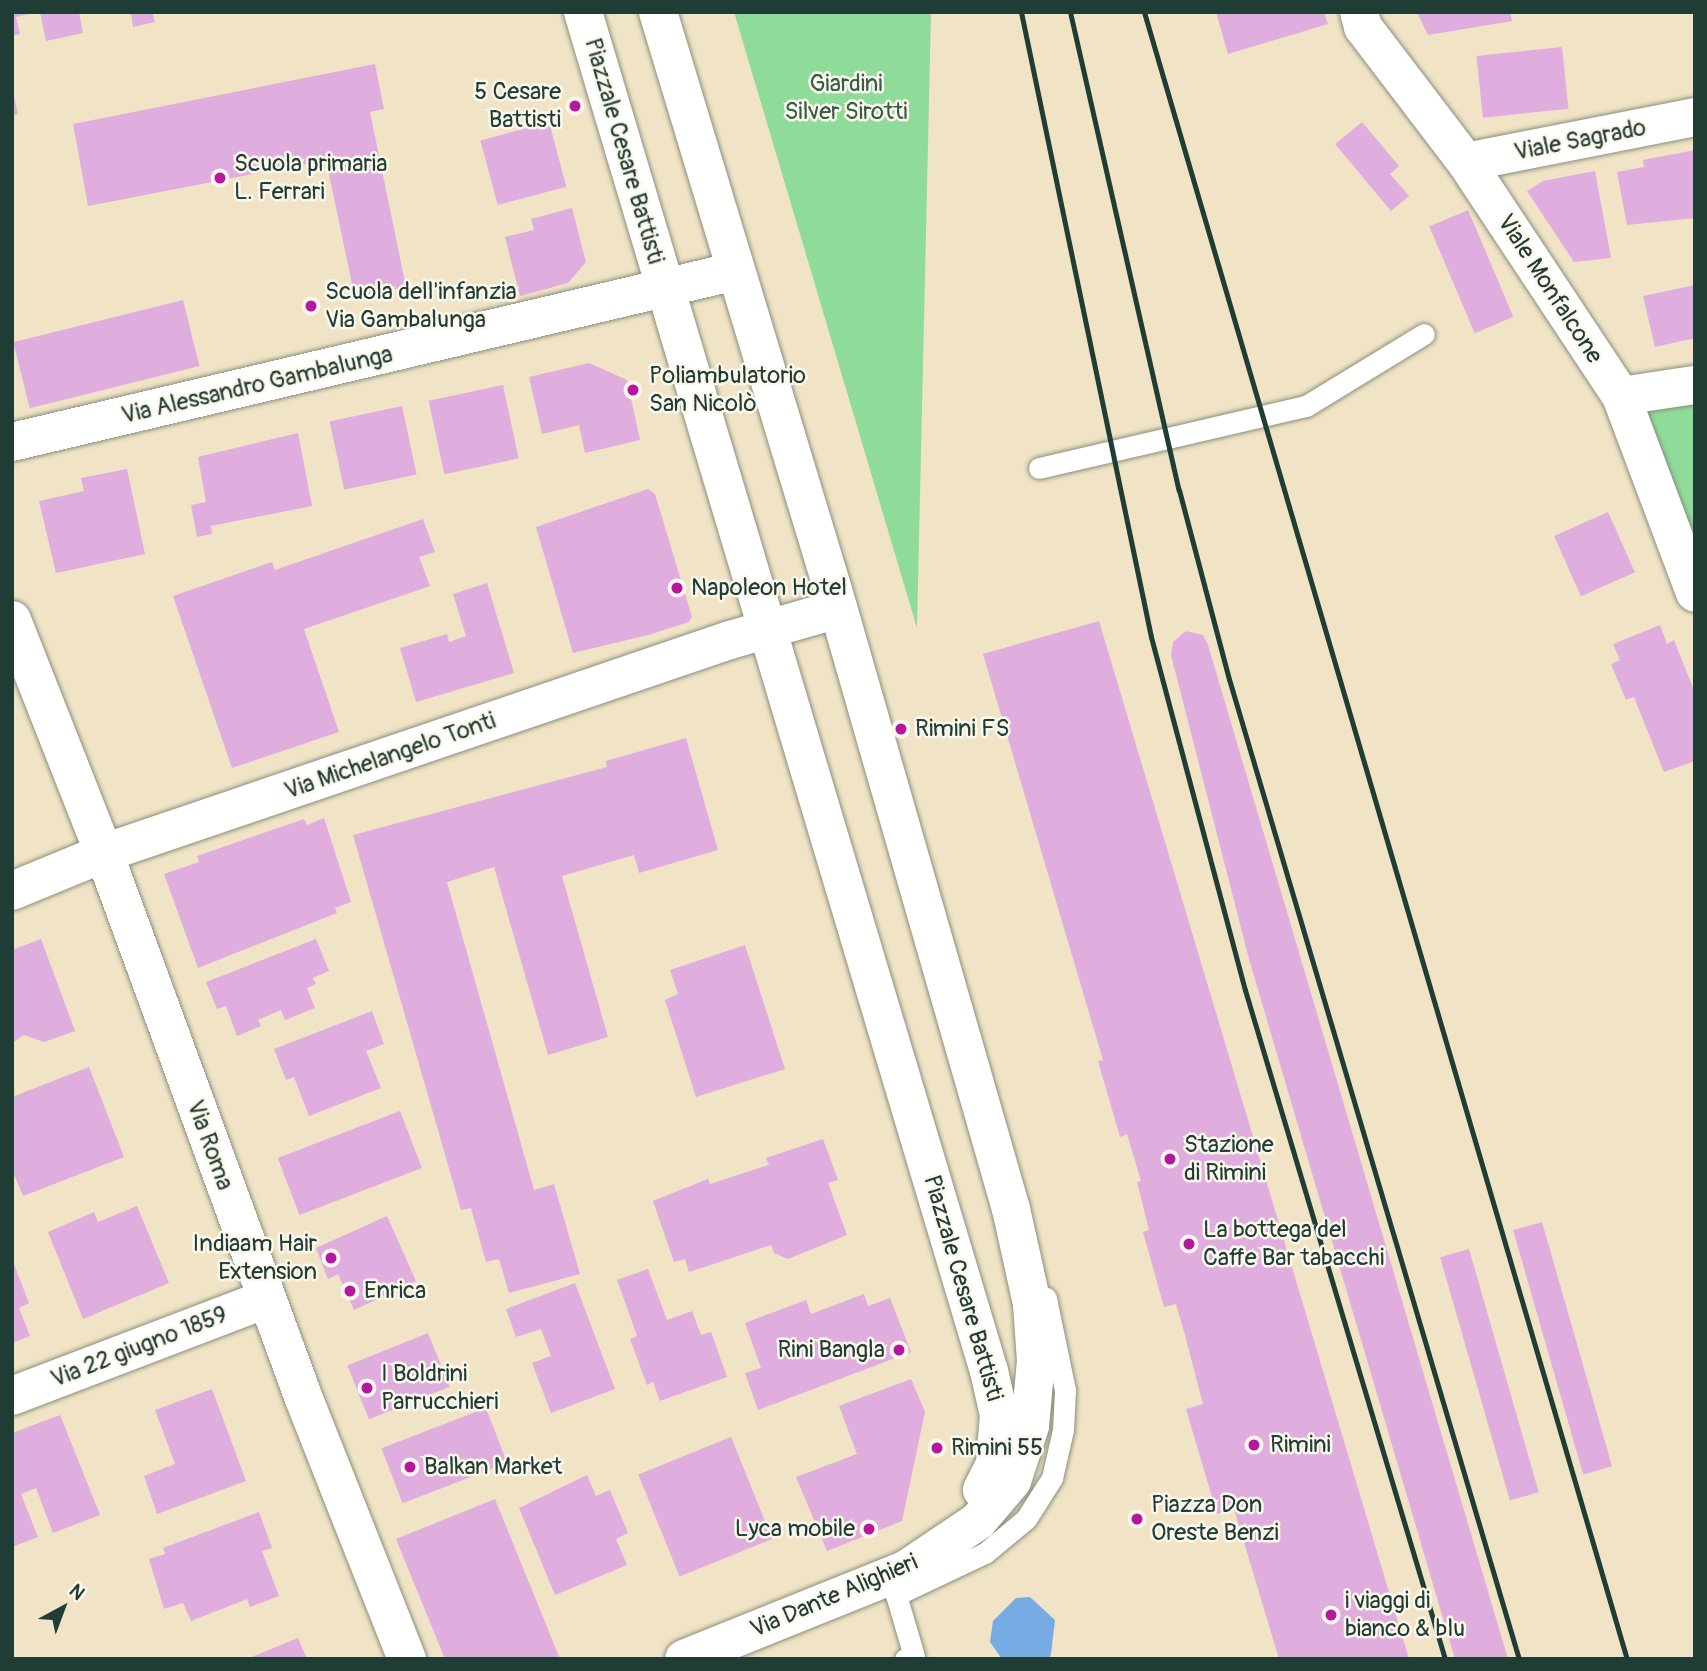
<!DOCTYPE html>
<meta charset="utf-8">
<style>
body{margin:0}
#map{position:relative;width:1707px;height:1671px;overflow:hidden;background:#f1e3c6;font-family:Pangolin,sans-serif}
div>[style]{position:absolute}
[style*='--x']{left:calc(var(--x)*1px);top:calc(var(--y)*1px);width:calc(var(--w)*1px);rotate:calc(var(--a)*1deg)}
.green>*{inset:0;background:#8fdc9a}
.water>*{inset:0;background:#76abe4}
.building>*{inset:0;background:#dfadde;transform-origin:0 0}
.roads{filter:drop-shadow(0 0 2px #88907d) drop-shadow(0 0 2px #88907d)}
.lane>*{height:21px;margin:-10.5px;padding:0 10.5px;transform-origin:10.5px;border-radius:10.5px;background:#fff}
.street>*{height:38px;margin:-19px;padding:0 19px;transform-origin:19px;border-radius:19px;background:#fff}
.secondary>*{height:38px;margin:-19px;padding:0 19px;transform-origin:19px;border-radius:19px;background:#fff}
.rail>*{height:5px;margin:-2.5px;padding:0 2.5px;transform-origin:2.5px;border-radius:2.5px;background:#1f3d34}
.dots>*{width:19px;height:19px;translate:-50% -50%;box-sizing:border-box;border:4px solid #fbf7ec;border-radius:50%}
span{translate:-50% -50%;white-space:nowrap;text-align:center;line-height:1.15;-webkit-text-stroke:5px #fbf7ec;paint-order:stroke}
.park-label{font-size:24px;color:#355d48}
.poi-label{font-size:24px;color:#1f3d34}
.right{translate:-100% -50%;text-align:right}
.left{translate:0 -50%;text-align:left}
.street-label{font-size:24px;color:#1f3d34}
.frame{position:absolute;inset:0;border:14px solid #1f3d34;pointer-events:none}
.north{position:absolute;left:28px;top:1573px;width:70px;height:70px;-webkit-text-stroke:5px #fbf7ec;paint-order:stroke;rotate:41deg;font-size:19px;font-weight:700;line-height:28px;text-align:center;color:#1f3d34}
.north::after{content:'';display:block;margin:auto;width:24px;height:32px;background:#1f3d34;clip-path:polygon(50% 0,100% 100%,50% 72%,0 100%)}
</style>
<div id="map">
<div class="green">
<i style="clip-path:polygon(734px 12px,931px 12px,917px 628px)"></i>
<i style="clip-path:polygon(1695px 399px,1695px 558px,1637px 408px)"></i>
</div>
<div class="water">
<i style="clip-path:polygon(1030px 1597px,1055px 1620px,1051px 1654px,1049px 1659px,1002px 1659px,990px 1642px,993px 1621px,1016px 1598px)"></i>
</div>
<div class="building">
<i style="clip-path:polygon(12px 12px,33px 13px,16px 17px,20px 34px,12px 36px)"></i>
<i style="clip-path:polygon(40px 12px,79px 12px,83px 33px,46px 41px)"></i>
<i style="clip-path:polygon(131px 12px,152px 12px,155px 22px,133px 27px)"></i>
<i style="clip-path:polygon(1216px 12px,1324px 12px,1328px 24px,1228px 54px)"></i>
<i style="clip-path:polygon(1417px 12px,1510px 12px,1512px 21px,1428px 35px)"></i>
<i style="left:1562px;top:47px;width:62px;height:86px;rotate:84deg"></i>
<i style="clip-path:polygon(375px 64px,384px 109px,370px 112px,406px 287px,355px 298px,326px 160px,88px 206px,73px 124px)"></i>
<i style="clip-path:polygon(12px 88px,18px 114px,12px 115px)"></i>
<i style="left:549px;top:122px;width:67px;height:71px;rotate:75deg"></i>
<i style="clip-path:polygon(1362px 122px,1399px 166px,1390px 174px,1409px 196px,1391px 211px,1335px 144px)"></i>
<i style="clip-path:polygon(1695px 150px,1695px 218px,1627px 225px,1617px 172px,1644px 167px,1643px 160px)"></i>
<i style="clip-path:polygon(1595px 171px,1611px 258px,1574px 262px,1527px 191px,1543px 181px)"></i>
<i style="clip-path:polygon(572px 208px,586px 262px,568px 283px,520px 296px,505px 237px,534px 230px,531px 219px)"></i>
<i style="left:1468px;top:210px;width:116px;height:42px;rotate:67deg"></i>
<i style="clip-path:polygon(1695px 285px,1695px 338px,1655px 347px,1643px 296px)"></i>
<i style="left:183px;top:300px;width:68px;height:175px;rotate:76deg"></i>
<i style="clip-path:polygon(589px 363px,627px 380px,640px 440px,585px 453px,579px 425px,542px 434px,529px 377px)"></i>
<i style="left:503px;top:385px;width:75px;height:76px;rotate:78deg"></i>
<i style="left:402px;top:406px;width:70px;height:74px;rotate:78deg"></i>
<i style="clip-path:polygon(298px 433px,312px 506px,211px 526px,212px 534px,197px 537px,191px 505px,206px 502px,198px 457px)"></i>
<i style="clip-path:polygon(127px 469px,145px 554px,56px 573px,39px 501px,84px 491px,81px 478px)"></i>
<i style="clip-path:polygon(648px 489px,655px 494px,692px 617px,689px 622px,648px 635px,573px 653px,536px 527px)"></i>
<i style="left:1608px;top:512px;width:66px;height:59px;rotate:66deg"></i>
<i style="clip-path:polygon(423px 519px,435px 552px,419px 557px,430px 586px,304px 629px,339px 732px,232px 768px,173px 596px,272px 562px,275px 570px)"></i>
<i style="clip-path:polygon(487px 583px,514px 673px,416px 702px,400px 648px,447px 634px,449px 642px,466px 636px,453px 594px)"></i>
<i style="clip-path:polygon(1099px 621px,1409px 1659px,1279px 1659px,1234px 1509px,1217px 1514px,1186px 1409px,1203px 1404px,1185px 1335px,1176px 1304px,1164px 1307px,1143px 1232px,1149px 1230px,1137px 1182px,1141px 1181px,1127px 1134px,1120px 1137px,1098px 1061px,1103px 1060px,983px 654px)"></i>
<i style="clip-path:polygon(1660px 625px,1667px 644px,1674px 640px,1695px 693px,1695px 761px,1664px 772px,1634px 697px,1626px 700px,1611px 664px,1620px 660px,1613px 644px)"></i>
<i style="clip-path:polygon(1186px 631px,1203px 635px,1208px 645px,1508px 1659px,1455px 1659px,1249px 959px,1171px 655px,1173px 642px)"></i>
<i style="clip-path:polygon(686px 738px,718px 850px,639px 873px,634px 855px,562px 876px,608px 1037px,548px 1055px,494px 867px,447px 882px,534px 1190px,554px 1184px,580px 1274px,509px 1293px,499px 1259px,486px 1262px,471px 1208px,461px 1210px,353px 835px,607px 767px,606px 761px)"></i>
<i style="clip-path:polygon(324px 818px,351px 902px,335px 908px,337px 913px,198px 968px,164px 874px,199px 862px,197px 856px,304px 819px,307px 825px)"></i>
<i style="clip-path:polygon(41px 939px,75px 1031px,44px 1042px,24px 1035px,12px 1043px,12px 950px)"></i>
<i style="clip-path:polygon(316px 939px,329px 971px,313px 978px,316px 984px,307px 988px,315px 1008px,285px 1020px,281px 1010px,258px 1020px,261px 1026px,237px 1036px,226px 1006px,217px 1009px,206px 982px)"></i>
<i style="clip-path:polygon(745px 945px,785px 1069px,696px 1097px,665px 1000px,678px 994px,670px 970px)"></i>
<i style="clip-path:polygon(372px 1011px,384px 1044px,366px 1051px,381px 1088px,309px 1116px,294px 1077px,286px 1080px,274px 1049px)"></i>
<i style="clip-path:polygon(89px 1067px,124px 1157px,23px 1196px,12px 1169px,12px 1097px)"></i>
<i style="left:400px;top:1111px;width:61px;height:131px;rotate:69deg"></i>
<i style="clip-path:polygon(823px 1139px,838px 1180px,828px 1183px,847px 1235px,788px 1259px,774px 1253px,771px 1245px,689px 1272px,685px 1259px,674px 1262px,653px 1201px,708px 1179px,710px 1184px,769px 1165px,766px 1158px)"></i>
<i style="clip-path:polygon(137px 1206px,169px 1283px,83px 1319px,48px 1232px,94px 1212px,98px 1222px)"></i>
<i style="clip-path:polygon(387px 1216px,416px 1281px,354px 1310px,338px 1274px,328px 1279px,316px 1248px)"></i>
<i style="left:1542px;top:1222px;width:254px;height:30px;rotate:74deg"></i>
<i style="left:1469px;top:1249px;width:253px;height:30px;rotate:74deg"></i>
<i style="clip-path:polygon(12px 1259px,29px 1303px,19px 1308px,30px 1336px,12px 1343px)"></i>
<i style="clip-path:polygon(648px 1269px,667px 1320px,692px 1311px,701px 1335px,711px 1332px,727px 1377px,660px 1401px,653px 1382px,647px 1385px,630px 1339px,637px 1336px,617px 1280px)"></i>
<i style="clip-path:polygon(575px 1283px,615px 1389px,551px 1413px,532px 1363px,551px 1356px,541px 1329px,516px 1337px,506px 1309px)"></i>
<i style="clip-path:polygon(864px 1294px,868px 1306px,890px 1298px,911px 1352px,758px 1410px,745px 1373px,761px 1368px,745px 1323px,806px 1300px,811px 1314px)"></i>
<i style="left:428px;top:1333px;width:58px;height:87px;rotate:68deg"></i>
<i style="clip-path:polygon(911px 1379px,925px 1412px,902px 1521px,827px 1551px,796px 1477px,857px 1454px,839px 1406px)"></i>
<i style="clip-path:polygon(212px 1389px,246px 1481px,157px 1514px,144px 1476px,175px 1464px,155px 1410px)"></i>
<i style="left:486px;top:1408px;width:59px;height:112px;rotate:69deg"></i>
<i style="clip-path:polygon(60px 1415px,100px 1515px,53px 1533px,36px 1488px,21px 1494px,38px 1537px,12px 1547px,12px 1433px)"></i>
<i style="left:731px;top:1437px;width:110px;height:100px;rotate:68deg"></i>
<i style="clip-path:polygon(587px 1475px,596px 1496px,610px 1490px,628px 1533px,616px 1539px,627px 1565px,555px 1595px,519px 1508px)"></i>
<i style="clip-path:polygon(495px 1499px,560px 1659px,445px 1659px,396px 1539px)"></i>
<i style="clip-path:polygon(259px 1512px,272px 1548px,262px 1551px,279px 1596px,250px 1607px,247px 1599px,191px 1621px,183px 1603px,164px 1609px,149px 1559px,165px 1554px,163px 1548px)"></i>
<i style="clip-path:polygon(298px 1638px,307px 1659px,247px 1659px)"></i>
</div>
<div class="roads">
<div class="lane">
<i style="--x:1039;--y:468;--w:274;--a:-13.1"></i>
<i style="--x:1306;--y:406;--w:138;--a:-31.4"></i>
<i style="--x:905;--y:1659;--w:9;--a:-18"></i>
<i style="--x:914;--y:1656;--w:64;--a:-106.4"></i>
<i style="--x:896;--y:1595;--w:98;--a:-25.3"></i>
<i style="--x:985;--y:1553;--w:53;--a:-39.7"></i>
<i style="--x:1026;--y:1519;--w:49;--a:-57.6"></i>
<i style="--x:1052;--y:1478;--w:49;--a:-77.1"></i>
<i style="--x:1063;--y:1430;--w:40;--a:-87.1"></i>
<i style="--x:1065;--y:1390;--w:94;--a:-101.7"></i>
</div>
<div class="street">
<i style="--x:1359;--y:12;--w:16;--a:75"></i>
<i style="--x:1363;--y:27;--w:170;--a:52.7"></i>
<i style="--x:1466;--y:162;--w:281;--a:56.5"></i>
<i style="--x:1621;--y:396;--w:210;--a:69.4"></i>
<i style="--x:1466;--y:162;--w:233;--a:-11.1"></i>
<i style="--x:1621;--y:396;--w:75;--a:-8.5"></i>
<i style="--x:12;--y:442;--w:744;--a:-13.29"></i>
<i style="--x:12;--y:891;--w:100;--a:-22.4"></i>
<i style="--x:104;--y:853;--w:661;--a:-18.79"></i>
<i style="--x:730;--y:640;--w:112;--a:-16"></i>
<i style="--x:12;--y:1396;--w:272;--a:-20.9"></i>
</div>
<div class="secondary">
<i style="--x:583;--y:12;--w:1418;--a:73.37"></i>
<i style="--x:989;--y:1371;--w:45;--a:77.2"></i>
<i style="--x:999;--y:1415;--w:49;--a:94.7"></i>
<i style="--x:995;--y:1464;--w:29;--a:117"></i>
<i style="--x:658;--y:12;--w:604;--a:73.16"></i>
<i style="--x:833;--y:590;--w:644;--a:73.96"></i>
<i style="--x:1011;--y:1209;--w:97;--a:77.5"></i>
<i style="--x:1032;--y:1304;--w:57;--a:86"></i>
<i style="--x:1036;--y:1361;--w:65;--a:95.3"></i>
<i style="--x:1030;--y:1426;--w:58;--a:108.1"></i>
<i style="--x:1012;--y:1481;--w:52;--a:130.4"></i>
<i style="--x:978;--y:1521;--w:88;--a:146.1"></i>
<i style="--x:905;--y:1570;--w:238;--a:158.1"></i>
<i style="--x:12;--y:620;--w:251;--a:68.5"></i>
<i style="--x:104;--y:853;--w:581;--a:69.88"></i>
<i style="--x:304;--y:1399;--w:280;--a:68.4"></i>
</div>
</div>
<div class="rail">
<i style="--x:1021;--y:12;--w:638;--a:78.25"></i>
<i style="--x:1151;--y:637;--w:365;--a:75.1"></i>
<i style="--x:1245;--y:990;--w:698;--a:73.36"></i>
<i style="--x:1070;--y:12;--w:490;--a:77.2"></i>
<i style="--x:1179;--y:490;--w:196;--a:75.2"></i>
<i style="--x:1229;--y:679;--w:1022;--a:73.52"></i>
<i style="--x:1144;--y:12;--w:1716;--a:73.66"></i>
</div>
<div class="dots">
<i style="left:575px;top:106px;background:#b5179e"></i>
<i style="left:220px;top:178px;background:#b5179e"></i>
<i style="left:311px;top:306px;background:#b5179e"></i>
<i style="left:633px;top:390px;background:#b5179e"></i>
<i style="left:677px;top:588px;background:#b5179e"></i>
<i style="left:901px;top:729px;background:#b5179e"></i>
<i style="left:1170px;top:1159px;background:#b5179e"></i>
<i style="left:1189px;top:1244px;background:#b5179e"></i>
<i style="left:331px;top:1258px;background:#b5179e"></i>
<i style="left:350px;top:1291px;background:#b5179e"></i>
<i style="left:899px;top:1350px;background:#b5179e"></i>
<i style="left:367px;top:1388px;background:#b5179e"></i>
<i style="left:1254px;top:1445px;background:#b5179e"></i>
<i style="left:937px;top:1448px;background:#b5179e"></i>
<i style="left:410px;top:1467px;background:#b5179e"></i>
<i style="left:1137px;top:1519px;background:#b5179e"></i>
<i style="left:869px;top:1529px;background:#b5179e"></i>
<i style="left:1331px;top:1615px;background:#b5179e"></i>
</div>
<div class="park-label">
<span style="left:846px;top:98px">Giardini<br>Silver Sirotti</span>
</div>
<div class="poi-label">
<span class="right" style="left:561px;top:106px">5 Cesare<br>Battisti</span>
<span class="left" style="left:234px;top:178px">Scuola primaria<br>L. Ferrari</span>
<span class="left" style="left:325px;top:306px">Scuola dell'infanzia<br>Via Gambalunga</span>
<span class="left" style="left:649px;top:390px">Poliambulatorio<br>San Nicolò</span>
<span class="left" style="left:691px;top:588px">Napoleon Hotel</span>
<span class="left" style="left:915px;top:729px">Rimini FS</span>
<span class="left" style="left:1184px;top:1159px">Stazione<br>di Rimini</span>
<span class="left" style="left:1203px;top:1244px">La bottega del<br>Caffe Bar tabacchi</span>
<span class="right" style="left:317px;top:1258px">Indiaam Hair<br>Extension</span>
<span class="left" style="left:364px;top:1291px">Enrica</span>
<span class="right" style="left:885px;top:1350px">Rini Bangla</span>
<span class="left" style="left:381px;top:1388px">I Boldrini<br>Parrucchieri</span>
<span class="left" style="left:1270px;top:1445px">Rimini</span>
<span class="left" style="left:951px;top:1448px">Rimini 55</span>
<span class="left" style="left:424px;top:1467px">Balkan Market</span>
<span class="left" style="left:1151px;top:1519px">Piazza Don<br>Oreste Benzi</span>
<span class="right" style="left:855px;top:1529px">Lyca mobile</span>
<span class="left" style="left:1345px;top:1615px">i viaggi di<br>bianco &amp; blu</span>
</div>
<div class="street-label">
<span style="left:1580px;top:140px;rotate:-11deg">Viale Sagrado</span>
<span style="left:624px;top:151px;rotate:74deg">Piazzale Cesare Battisti</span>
<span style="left:1550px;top:289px;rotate:57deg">Viale Monfalcone</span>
<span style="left:257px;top:385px;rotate:-13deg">Via Alessandro Gambalunga</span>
<span style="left:390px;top:756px;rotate:-19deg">Via Michelangelo Tonti</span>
<span style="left:210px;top:1145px;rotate:70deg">Via Roma</span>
<span style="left:963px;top:1288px;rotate:74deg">Piazzale Cesare Battisti</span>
<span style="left:139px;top:1347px;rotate:-21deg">Via 22 giugno 1859</span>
<span style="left:834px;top:1596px;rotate:-23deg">Via Dante Alighieri</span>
</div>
<div class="frame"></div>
<div class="north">N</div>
</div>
